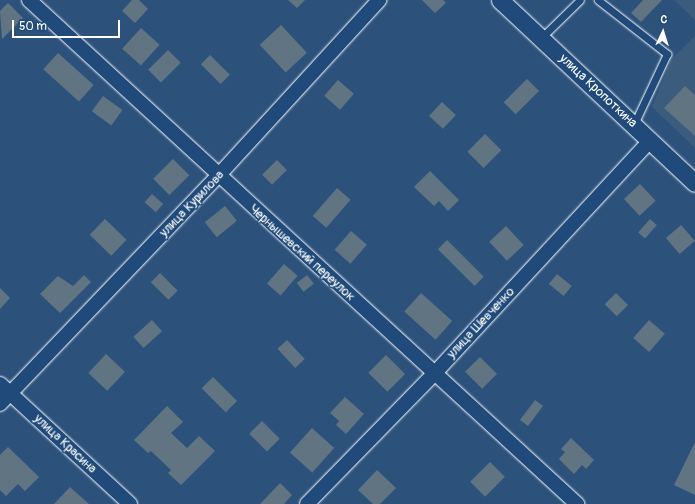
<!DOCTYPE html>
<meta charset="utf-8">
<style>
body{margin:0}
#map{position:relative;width:695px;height:504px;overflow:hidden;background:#2c527c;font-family:Pangolin,sans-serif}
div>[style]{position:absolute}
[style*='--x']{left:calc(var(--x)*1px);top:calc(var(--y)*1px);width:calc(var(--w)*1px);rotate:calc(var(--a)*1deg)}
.built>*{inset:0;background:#3c5c7e}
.building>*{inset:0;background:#607482;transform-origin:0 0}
.roads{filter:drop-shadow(0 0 1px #fff) drop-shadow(0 0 1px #fff)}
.service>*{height:7px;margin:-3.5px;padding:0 3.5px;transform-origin:3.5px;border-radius:3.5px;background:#1f4a7a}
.minor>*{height:14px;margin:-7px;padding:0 7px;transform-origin:7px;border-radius:7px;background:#1f4a7a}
.tertiary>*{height:17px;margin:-8.5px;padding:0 8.5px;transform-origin:8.5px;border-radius:8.5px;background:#1f4a7a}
span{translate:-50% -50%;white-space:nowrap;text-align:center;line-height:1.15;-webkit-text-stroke:3px #1f4a7a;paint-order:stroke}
.street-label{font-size:13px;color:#fff}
.north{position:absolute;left:643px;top:12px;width:40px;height:40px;-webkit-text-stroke:3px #1f4a7a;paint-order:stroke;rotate:4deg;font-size:11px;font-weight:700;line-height:16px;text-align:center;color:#fff}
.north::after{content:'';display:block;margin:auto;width:14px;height:18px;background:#fff;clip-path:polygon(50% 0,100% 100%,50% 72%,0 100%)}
.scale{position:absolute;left:12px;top:20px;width:108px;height:18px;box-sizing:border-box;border:2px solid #fff;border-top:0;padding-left:5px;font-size:12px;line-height:14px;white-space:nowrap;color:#fff;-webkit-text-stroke:3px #1f4a7a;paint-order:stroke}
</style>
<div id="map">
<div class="built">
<i style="clip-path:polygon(674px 0,695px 0,695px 20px)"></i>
<i style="clip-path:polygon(695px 36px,695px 148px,652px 107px,671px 60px)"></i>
</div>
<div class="building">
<i style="clip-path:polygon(132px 0,139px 0,148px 9px,135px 23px,122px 11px)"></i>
<i style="clip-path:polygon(288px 0,305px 0,297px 8px)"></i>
<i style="clip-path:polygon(422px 0,443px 0,446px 3px,435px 13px)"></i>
<i style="clip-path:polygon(643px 0,662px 0,641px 22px,631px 13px)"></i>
<i style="clip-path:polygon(8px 3px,23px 18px,2px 39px,0 11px)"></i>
<i style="left:281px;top:25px;width:38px;height:29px;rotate:47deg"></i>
<i style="left:141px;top:28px;width:25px;height:28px;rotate:42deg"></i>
<i style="left:168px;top:50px;width:18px;height:28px;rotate:45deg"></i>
<i style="left:58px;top:53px;width:48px;height:22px;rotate:42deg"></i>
<i style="left:210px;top:55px;width:28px;height:13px;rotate:45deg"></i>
<i style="left:527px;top:79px;width:17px;height:33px;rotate:45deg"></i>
<i style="left:338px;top:80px;width:21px;height:21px;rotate:41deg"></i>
<i style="clip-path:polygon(685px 86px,695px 95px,695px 136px,664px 108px)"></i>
<i style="left:103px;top:96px;width:24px;height:19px;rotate:36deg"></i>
<i style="left:442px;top:102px;width:19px;height:19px;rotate:43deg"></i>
<i style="left:485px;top:134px;width:23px;height:25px;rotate:45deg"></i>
<i style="left:173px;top:159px;width:23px;height:28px;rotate:45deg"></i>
<i style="left:277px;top:160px;width:14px;height:21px;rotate:45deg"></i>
<i style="clip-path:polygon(430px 171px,459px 200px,448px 211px,439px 201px,434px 206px,414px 187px)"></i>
<i style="left:640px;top:184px;width:23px;height:22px;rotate:47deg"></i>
<i style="left:337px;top:188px;width:18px;height:37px;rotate:41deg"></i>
<i style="left:152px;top:194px;width:15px;height:11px;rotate:42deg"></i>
<i style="left:225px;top:206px;width:19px;height:26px;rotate:51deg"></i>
<i style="left:105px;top:219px;width:30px;height:22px;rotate:44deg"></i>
<i style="left:650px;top:219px;width:9px;height:18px;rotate:41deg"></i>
<i style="left:681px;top:225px;width:21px;height:20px;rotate:49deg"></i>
<i style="left:506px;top:226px;width:26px;height:23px;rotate:47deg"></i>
<i style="left:351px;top:231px;width:21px;height:25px;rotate:41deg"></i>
<i style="left:447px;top:240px;width:52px;height:13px;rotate:45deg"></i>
<i style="left:284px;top:264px;width:18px;height:26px;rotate:41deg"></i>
<i style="left:160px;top:273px;width:25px;height:13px;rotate:45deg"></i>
<i style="left:557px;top:274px;width:19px;height:13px;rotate:39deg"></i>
<i style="clip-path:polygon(84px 275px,91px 282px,60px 313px,40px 294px,58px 276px,73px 286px)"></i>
<i style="left:307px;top:275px;width:11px;height:13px;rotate:52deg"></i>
<i style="clip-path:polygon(0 288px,10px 298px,0 309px)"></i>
<i style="left:421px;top:293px;width:42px;height:25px;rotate:42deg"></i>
<i style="left:616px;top:293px;width:17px;height:16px;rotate:45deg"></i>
<i style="left:152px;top:320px;width:15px;height:25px;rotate:48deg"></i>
<i style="left:649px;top:320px;width:21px;height:24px;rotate:41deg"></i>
<i style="left:287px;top:340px;width:26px;height:13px;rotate:47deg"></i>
<i style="left:106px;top:354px;width:26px;height:26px;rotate:43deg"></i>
<i style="left:386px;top:355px;width:27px;height:25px;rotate:45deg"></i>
<i style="left:480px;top:357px;width:24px;height:21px;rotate:45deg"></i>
<i style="left:213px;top:377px;width:34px;height:16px;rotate:45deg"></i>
<i style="clip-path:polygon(345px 397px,364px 414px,346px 434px,336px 425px,339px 421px,330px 413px)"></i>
<i style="left:535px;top:400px;width:10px;height:25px;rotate:37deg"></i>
<i style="clip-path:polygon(167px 406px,183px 422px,171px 433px,187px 448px,199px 436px,215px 451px,181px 485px,168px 473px,171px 470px,151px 451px,148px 453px,134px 440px)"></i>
<i style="left:262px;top:421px;width:25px;height:18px;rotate:45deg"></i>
<i style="left:312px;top:428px;width:30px;height:33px;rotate:42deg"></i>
<i style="clip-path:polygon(571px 438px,594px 460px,586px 469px,582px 465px,574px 474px,559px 459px,565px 452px,561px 449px)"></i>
<i style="clip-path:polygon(695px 442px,695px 495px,674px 485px)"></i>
<i style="clip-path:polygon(8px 447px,39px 477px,25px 491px,18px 484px,6px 496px,0 490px,0 455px)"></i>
<i style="left:490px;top:462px;width:21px;height:28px;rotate:45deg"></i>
<i style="clip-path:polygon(377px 470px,396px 488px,380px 504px,373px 504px,358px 490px)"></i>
<i style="clip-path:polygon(280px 483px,292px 495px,284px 504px,260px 504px)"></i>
<i style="clip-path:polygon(70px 487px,89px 504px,54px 504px)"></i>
</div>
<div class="roads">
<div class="service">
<i style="--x:598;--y:0;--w:88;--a:38"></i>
<i style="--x:667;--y:54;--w:77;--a:115.2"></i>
<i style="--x:541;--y:38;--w:54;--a:-44.3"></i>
</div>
<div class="minor">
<i style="--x:29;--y:0;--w:745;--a:42.6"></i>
<i style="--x:0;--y:384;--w:177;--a:42.7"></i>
<i style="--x:0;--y:404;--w:315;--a:-46.3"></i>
<i style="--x:218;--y:176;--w:239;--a:-47.5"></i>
<i style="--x:307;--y:504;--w:182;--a:-45.7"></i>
<i style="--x:434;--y:374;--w:319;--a:-47.2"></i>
</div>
<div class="tertiary">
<i style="--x:500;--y:0;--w:267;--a:43.2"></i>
</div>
</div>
<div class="street-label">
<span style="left:598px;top:91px;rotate:43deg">улица Кропоткина</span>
<span style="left:192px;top:204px;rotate:-46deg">улица Курилова</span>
<span style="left:302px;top:253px;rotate:42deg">Чернышевский переулок</span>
<span style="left:481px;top:323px;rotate:-47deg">улица Шевченко</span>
<span style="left:65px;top:444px;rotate:43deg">улица Красина</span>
</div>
<div class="north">С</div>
<div class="scale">50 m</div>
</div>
